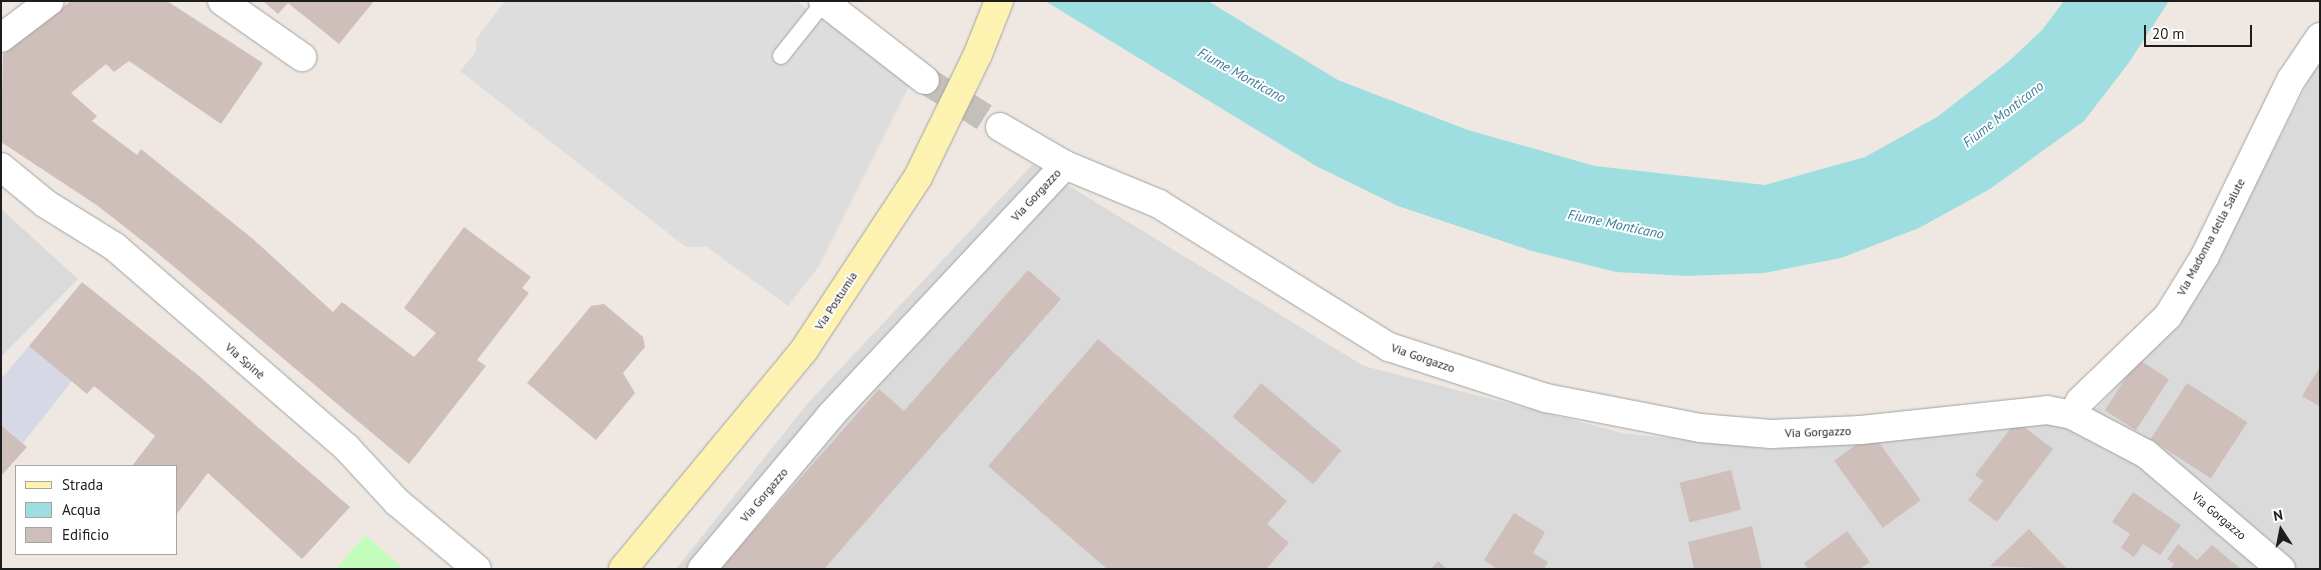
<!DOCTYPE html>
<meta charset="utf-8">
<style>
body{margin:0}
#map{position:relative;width:2321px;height:570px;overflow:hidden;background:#efe8e2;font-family:"PT Sans",sans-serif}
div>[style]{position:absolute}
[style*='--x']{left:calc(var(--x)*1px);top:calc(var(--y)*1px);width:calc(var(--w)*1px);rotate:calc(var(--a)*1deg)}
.residential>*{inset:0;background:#dbdada}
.park>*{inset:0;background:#c2fdbb}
.parking>*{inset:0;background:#ddd}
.plaza>*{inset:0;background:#d6d9e5}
.water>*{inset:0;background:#9fdee0}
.building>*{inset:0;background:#cfbfbb;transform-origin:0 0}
.minor-tunnel>*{height:28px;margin-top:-14px;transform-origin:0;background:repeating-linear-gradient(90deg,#c5bfbb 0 28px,transparent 0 42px)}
.roads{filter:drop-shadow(0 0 1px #a1a1a1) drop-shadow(0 0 1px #a1a1a1)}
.service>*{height:16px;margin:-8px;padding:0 8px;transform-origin:8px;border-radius:8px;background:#fff}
.minor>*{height:28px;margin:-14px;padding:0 14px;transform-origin:14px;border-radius:14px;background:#fff}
.tertiary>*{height:28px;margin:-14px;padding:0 14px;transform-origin:14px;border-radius:14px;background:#fff}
.secondary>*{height:28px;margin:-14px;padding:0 14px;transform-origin:14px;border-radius:14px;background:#fef2b1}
span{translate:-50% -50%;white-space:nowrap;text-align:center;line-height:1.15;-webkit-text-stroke:4px #fff;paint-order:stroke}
.street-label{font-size:12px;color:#1d1d1d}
.water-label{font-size:14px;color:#3c7e9a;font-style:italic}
.frame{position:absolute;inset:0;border:2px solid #1d1d1d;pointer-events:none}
.legend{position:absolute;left:15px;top:465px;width:162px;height:90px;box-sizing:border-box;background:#fff;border:1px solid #a5a5a5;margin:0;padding:6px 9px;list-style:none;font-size:15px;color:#1d1d1d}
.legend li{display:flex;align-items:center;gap:10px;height:25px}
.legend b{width:25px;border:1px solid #a5a5a5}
.north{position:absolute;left:2256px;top:505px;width:50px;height:50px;-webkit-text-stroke:4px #fff;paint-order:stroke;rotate:349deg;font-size:14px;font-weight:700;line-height:20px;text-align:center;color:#1d1d1d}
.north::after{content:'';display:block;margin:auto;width:18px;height:22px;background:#1d1d1d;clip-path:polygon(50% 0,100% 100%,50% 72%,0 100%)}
.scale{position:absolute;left:2144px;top:25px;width:108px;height:22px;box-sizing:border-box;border:2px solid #1d1d1d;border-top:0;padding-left:6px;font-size:15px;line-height:18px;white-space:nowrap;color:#1d1d1d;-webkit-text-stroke:4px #fff;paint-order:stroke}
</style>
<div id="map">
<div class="residential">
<i style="clip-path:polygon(2320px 59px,2320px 569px,676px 569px,808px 403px,1033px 164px,1364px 366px,1623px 433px,1769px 449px,1908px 436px,2092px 413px,2195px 301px)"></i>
<i style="clip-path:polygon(1px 209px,78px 279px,1px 357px)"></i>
</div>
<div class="park">
<i style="clip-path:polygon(365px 535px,404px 569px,336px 569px)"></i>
</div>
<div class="parking">
<i style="clip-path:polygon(505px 1px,796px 1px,911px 82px,819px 266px,788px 306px,707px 247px,686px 247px,460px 71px,476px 52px,476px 39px)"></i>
</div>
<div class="plaza">
<i style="clip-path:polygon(29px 346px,72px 381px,23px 443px,1px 425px,1px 379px)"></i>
</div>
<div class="water">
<i style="clip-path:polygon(1045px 1px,1208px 1px,1338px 80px,1468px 130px,1595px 166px,1765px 185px,1865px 157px,1937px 117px,2008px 62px,2042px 30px,2064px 1px,2169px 1px,2128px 64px,2084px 121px,1990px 189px,1919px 228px,1841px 258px,1764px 273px,1687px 276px,1616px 272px,1532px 251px,1398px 206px,1316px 166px)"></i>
</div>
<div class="building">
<i style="clip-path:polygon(71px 1px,167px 1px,263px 63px,221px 124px,129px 61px,114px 72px,106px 64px,71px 93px,97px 116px,92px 121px,137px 155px,141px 149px,253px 239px,333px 312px,342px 302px,414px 357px,436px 333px,404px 308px,464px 227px,531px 277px,522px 288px,529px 293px,477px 360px,486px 366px,409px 464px,154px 250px,98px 206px,1px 142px,3px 54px)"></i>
<i style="clip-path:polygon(263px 1px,374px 1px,339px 44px,288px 3px,278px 14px)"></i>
<i style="clip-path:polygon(1028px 270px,1061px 299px,824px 569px,720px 569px,879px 389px,904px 411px)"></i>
<i style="clip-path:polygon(82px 282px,199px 376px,350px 507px,302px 559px,208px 473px,176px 515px,176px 466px,132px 466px,155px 436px,94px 386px,87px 394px,29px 346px)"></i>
<i style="clip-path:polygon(604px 304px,643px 337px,645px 347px,623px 373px,635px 393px,596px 440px,527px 383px,591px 306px)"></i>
<i style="clip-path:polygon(1098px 339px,1287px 501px,1267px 524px,1289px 543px,1266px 569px,1107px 569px,988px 466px)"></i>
<i style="left:2138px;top:359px;width:37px;height:61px;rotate:33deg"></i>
<i style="clip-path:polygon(2320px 367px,2320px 407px,2302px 396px)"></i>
<i style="left:1261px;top:383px;width:105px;height:44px;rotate:40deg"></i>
<i style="left:2187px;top:383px;width:72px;height:67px;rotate:33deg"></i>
<i style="clip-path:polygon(2016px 421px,2053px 449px,1997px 522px,1968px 500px,1983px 481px,1975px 475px)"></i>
<i style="clip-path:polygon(1px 425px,27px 447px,1px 476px)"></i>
<i style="left:1872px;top:433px;width:83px;height:47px;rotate:54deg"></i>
<i style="left:1731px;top:470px;width:41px;height:53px;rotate:76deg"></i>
<i style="clip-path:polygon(2133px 492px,2181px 525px,2160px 555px,2143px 544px,2134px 557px,2121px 548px,2130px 534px,2112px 522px)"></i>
<i style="clip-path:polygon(1514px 513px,1545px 532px,1533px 553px,1548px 562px,1544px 569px,1497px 569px,1484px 560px)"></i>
<i style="clip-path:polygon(1752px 526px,1762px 569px,1694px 569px,1688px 542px)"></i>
<i style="clip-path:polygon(2029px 529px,2066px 568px,2065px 569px,1990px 566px)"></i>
<i style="clip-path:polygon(1847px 531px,1870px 562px,1860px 569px,1808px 569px,1804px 563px)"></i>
<i style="clip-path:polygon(2178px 544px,2197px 560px,2212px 545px,2241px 569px,2170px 569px,2174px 564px,2167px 559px)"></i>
<i style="clip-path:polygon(1438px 561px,1447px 569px,1431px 569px)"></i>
</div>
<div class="minor-tunnel">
<i style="--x:925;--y:80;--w:89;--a:32.1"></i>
</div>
<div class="roads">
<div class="service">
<i style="--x:781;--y:56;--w:69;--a:-51.5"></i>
</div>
<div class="minor">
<i style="--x:222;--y:1;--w:98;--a:35"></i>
<i style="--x:823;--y:1;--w:129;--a:37.8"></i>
<i style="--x:1;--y:38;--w:61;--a:-37.1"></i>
<i style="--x:1000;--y:127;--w:75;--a:30.3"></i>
<i style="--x:1065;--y:165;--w:102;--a:22.5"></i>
<i style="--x:1159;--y:204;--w:271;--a:31.9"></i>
<i style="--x:1389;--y:347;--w:165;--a:18"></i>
<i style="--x:1546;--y:398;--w:157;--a:11"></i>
<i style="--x:1700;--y:428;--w:71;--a:4.8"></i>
<i style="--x:1771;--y:434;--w:90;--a:-2.5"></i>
<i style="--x:1861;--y:430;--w:187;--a:-6.1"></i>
<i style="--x:2047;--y:410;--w:25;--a:11"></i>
<i style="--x:2072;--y:415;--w:84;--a:27.8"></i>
<i style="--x:2146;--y:454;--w:177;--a:40.4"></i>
<i style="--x:2072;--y:415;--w:16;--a:-60"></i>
<i style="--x:2080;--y:401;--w:122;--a:-44"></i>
<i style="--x:2168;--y:316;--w:70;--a:-58.3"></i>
<i style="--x:2205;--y:256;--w:196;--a:-64"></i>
<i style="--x:2291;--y:80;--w:52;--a:-56"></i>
<i style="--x:702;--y:569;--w:201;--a:-50"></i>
<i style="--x:831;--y:415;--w:342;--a:-46.9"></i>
</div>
<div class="tertiary">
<i style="--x:1;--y:167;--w:58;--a:39.4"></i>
<i style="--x:46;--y:204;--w:81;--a:31.9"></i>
<i style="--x:115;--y:247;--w:306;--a:40.9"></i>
<i style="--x:346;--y:447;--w:75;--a:47.2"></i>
<i style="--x:397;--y:502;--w:104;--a:39.9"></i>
</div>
<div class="secondary">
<i style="--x:623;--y:569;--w:284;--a:-50.4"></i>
<i style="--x:804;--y:350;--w:207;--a:-56.6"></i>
<i style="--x:918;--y:177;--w:137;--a:-64"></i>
<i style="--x:978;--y:54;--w:57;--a:-68.4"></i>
</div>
</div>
<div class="street-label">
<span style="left:1036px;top:195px;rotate:-47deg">Via Gorgazzo</span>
<span style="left:2211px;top:237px;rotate:-62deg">Via Madonna della Salute</span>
<span style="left:836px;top:301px;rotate:-57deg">Via Postumia</span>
<span style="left:1423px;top:358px;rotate:19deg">Via Gorgazzo</span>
<span style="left:245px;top:361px;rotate:41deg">Via Spinè</span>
<span style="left:1818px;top:432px;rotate:-2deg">Via Gorgazzo</span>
<span style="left:764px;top:495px;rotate:-50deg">Via Gorgazzo</span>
<span style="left:2219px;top:516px;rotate:40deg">Via Gorgazzo</span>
</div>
<div class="water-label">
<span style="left:1242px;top:75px;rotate:29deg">Fiume Monticano</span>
<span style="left:2003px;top:114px;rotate:-38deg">Fiume Monticano</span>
<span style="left:1616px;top:224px;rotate:12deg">Fiume Monticano</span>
</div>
<div class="frame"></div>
<ul class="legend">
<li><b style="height:6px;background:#fef2b1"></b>Strada</li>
<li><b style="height:14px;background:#9fdee0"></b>Acqua</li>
<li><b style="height:14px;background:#cfbfbb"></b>Edificio</li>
</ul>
<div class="north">N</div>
<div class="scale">20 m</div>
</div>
